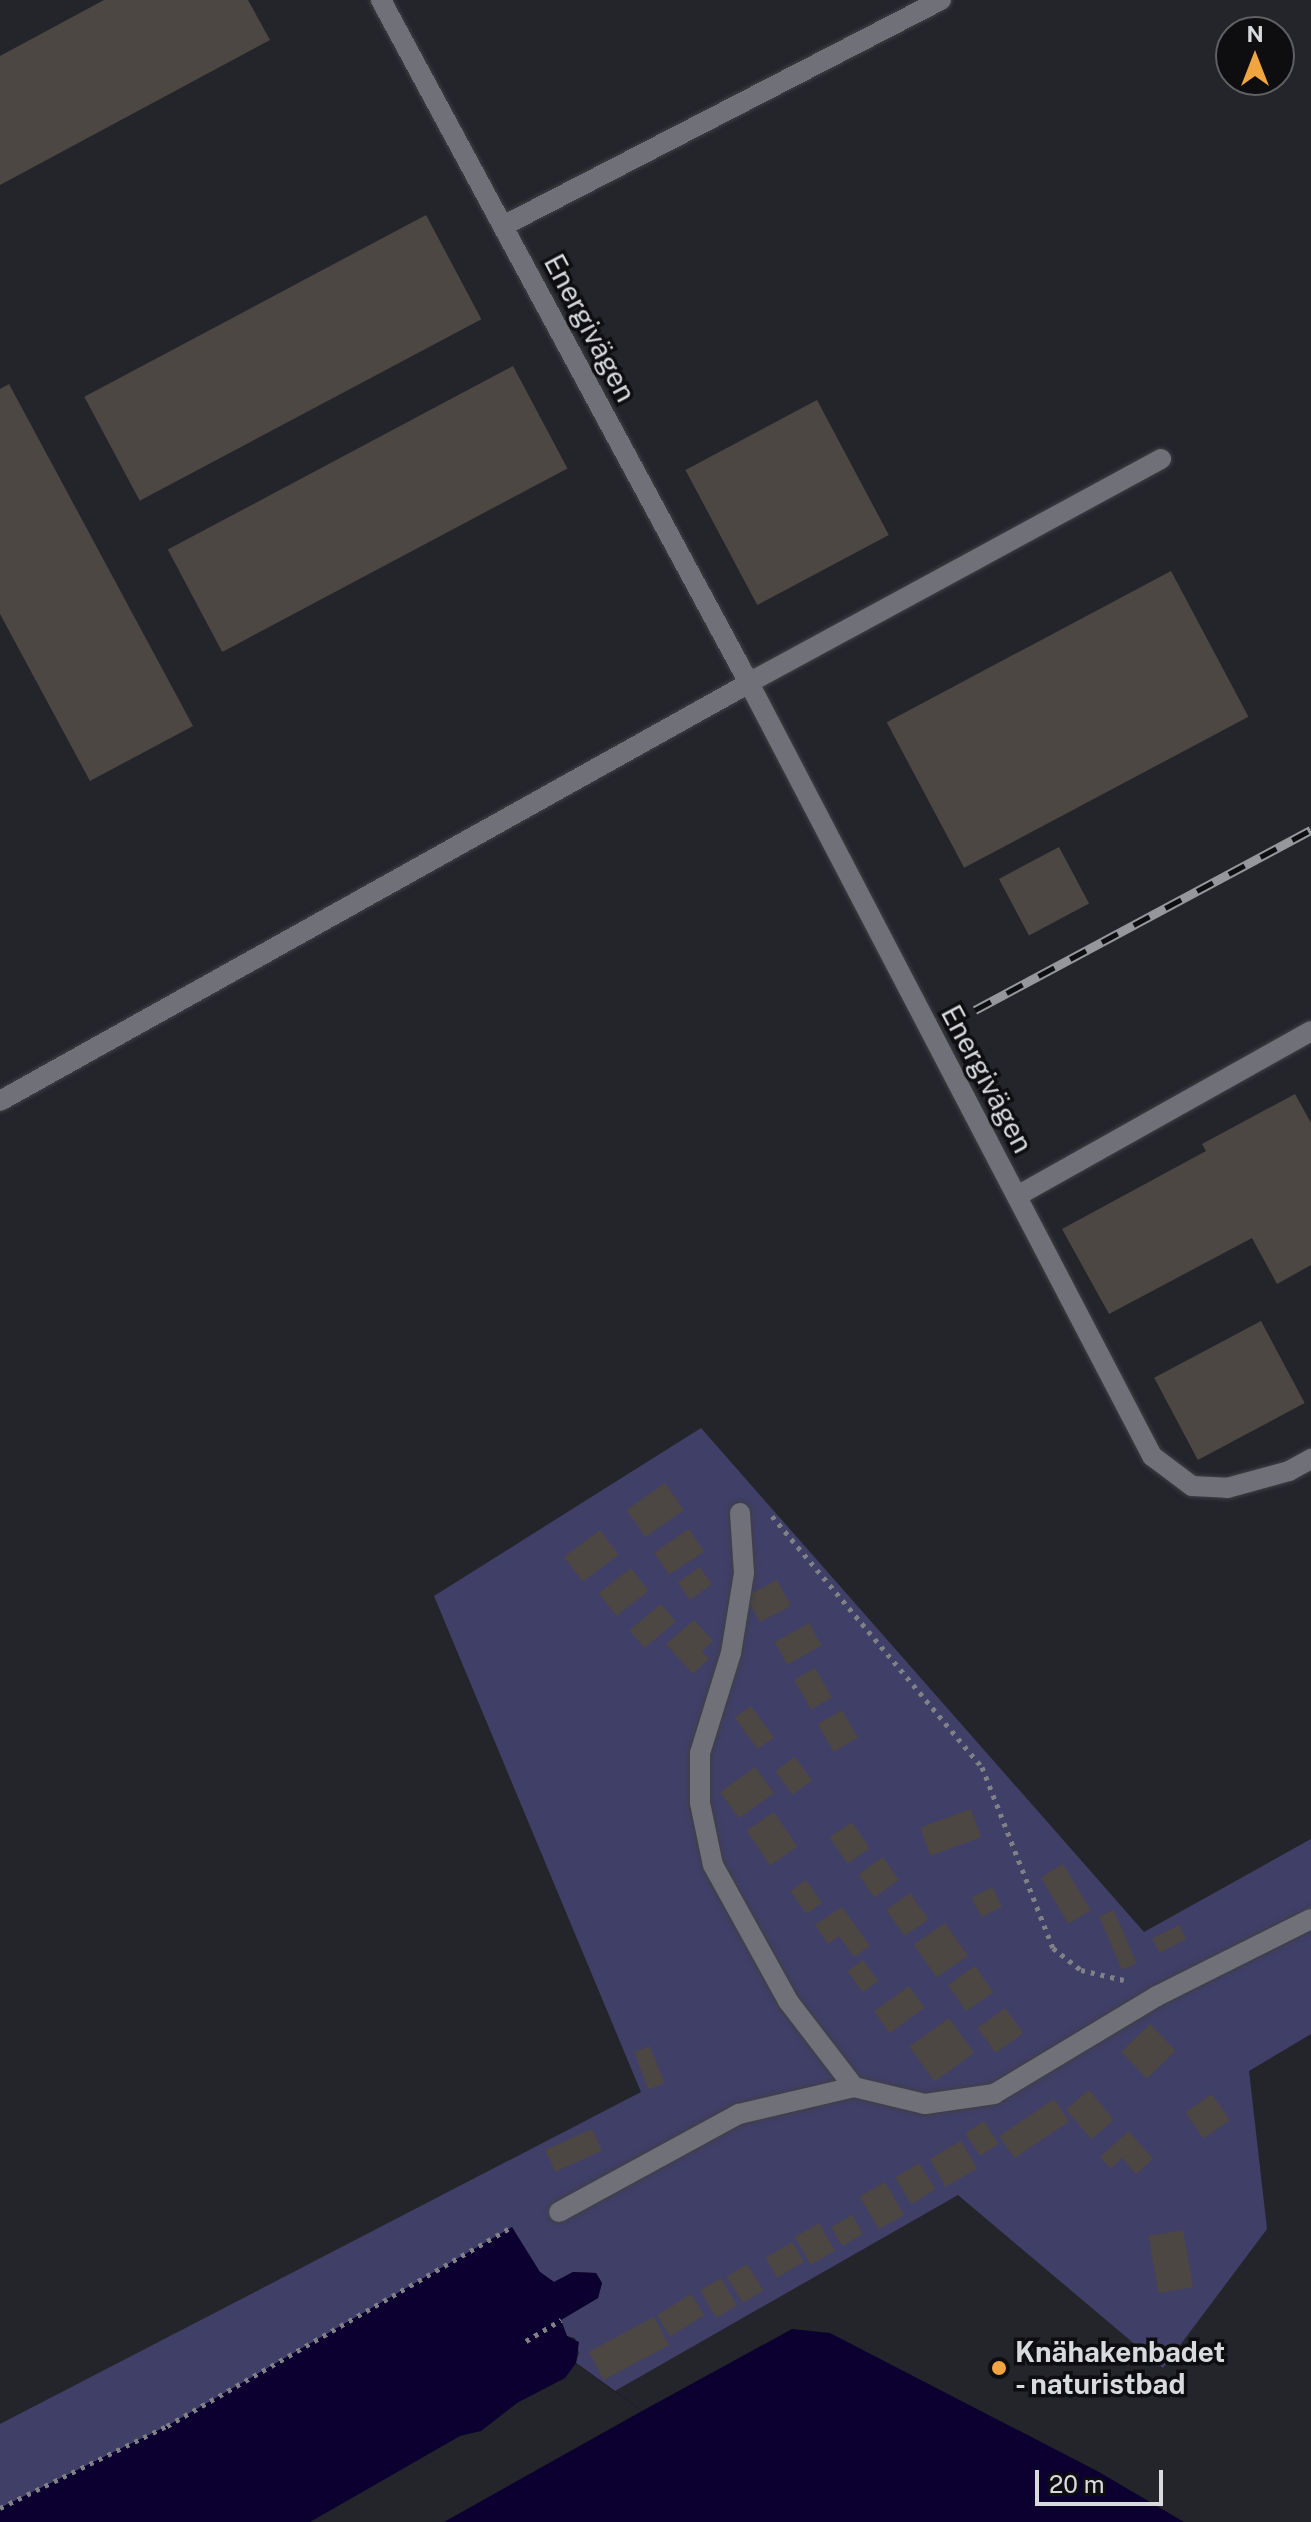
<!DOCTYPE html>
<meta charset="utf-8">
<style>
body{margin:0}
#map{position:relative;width:1311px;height:2522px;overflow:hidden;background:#24252b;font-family:"Public Sans",sans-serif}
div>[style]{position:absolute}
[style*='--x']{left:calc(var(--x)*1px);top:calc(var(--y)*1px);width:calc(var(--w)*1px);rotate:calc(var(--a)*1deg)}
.green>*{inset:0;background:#403f68}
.water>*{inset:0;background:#0b002f}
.pier>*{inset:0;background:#24252b}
.building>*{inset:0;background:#4c4742;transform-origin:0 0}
.path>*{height:5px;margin-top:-2.5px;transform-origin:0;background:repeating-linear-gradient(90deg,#808186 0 4px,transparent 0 10px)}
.roads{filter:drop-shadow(0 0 2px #3f3f44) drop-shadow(0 0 2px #3f3f44)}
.lane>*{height:20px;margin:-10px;padding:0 10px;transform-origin:10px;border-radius:10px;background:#707178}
.rail>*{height:9px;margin-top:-4.5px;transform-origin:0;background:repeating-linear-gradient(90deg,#0e0e11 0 18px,#96979c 0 36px);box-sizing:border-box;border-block:2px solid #96979c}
.dots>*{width:22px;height:22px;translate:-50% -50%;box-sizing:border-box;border:4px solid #0e0e11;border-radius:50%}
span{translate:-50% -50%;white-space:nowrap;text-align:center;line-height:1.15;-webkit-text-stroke:7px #0e0e11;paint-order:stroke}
.street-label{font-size:28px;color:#d9dade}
.poi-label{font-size:28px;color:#d9dade;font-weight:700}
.left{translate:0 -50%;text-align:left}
.north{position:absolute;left:1215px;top:16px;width:80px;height:80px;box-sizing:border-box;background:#0e0e11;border:2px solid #5f6063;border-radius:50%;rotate:0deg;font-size:22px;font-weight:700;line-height:32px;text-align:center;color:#d9dade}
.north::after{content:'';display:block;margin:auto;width:28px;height:36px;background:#f1a540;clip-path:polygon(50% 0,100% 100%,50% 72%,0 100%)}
.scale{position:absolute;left:1035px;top:2470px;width:128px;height:36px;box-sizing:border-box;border:4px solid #d9dade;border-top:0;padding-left:10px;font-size:24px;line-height:28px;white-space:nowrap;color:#d9dade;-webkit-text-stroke:6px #0e0e11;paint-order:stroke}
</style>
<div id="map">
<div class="green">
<i style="clip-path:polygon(701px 1428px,1144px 1932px,1311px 1839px,1311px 2034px,1249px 2071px,1267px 2229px,1163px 2368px,958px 2195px,615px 2391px,576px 2363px,579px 2353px,575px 2338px,567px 2336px,561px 2320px,598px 2298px,602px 2283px,596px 2273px,573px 2272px,554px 2282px,540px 2272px,167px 2426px,0 2508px,0 2424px,641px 2092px,434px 1596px)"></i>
</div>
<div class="water">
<i style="clip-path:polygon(512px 2227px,540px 2272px,554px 2282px,573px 2272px,596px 2273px,602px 2283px,598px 2298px,561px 2320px,567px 2336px,579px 2342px,576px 2363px,642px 2411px,792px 2329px,830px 2333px,1099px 2472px,1184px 2522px,0 2522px,0 2508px,167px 2426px)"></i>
</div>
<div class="pier">
<i style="clip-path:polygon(576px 2363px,642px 2411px,444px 2522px,310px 2522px,460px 2436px,481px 2431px,517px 2403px,565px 2378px)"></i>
</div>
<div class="building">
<i style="clip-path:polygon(104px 0,248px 0,270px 40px,0 185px,0 56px)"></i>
<i style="left:426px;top:215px;width:118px;height:387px;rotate:62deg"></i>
<i style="left:513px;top:366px;width:116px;height:391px;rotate:62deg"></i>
<i style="clip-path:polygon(9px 384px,193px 726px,90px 781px,0 614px,0 389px)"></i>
<i style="left:817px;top:400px;width:153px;height:149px;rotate:62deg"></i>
<i style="left:1171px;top:571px;width:165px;height:322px;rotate:62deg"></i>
<i style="left:1059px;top:847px;width:64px;height:68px;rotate:62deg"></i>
<i style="clip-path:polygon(1295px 1094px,1311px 1123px,1311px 1265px,1277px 1284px,1252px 1238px,1109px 1314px,1062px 1229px,1206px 1151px,1202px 1144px)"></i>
<i style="left:1261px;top:1321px;width:93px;height:121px;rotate:62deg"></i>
<i style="left:665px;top:1483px;width:33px;height:47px;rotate:55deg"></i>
<i style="left:689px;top:1529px;width:27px;height:42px;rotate:56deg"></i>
<i style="left:600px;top:1530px;width:31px;height:45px;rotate:53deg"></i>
<i style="left:700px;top:1567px;width:21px;height:27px;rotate:55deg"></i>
<i style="left:631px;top:1568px;width:29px;height:41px;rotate:52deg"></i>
<i style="clip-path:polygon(777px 1580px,791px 1606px,760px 1622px,750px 1604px,752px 1593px)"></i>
<i style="left:661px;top:1604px;width:23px;height:41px;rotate:50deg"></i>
<i style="clip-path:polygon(694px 1620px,713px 1641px,702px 1651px,709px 1659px,693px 1674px,666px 1644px)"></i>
<i style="left:809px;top:1623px;width:26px;height:39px;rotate:61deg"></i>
<i style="left:815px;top:1668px;width:34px;height:24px;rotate:60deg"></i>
<i style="left:751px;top:1706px;width:39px;height:20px;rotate:54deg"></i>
<i style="left:842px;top:1710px;width:32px;height:28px;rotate:60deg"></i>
<i style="left:795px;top:1757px;width:29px;height:24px;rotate:54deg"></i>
<i style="left:755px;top:1767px;width:32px;height:43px;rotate:54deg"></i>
<i style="left:971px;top:1809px;width:30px;height:54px;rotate:70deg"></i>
<i style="left:774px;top:1812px;width:42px;height:33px;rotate:56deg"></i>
<i style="left:852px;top:1822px;width:32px;height:27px;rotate:56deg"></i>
<i style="left:883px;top:1857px;width:28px;height:30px;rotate:55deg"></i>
<i style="left:1063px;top:1864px;width:54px;height:26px;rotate:59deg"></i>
<i style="left:806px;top:1880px;width:28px;height:19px;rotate:55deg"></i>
<i style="left:992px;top:1887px;width:22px;height:23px;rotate:63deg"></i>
<i style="left:910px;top:1893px;width:32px;height:29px;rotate:55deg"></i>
<i style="clip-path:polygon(842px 1907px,870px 1946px,854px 1957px,839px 1936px,828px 1944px,815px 1925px)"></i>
<i style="left:1114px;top:1910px;width:58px;height:16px;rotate:67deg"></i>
<i style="left:945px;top:1923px;width:40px;height:38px;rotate:55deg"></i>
<i style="left:1179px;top:1925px;width:16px;height:30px;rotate:63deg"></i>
<i style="left:863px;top:1960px;width:26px;height:19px;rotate:54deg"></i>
<i style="left:975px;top:1966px;width:32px;height:33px;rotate:55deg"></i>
<i style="left:909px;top:1986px;width:27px;height:43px;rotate:54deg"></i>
<i style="left:1005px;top:2008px;width:31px;height:34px;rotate:54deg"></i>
<i style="left:949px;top:2018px;width:43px;height:49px;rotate:54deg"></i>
<i style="left:1150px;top:2024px;width:37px;height:40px;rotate:46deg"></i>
<i style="left:650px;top:2046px;width:40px;height:17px;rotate:69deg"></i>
<i style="left:1089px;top:2090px;width:39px;height:30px;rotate:50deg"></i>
<i style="left:1212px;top:2094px;width:32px;height:32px;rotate:56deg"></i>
<i style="left:1054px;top:2099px;width:27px;height:66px;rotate:56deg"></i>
<i style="left:984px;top:2121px;width:27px;height:22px;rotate:57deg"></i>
<i style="left:592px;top:2129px;width:24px;height:51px;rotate:66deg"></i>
<i style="clip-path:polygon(1129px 2131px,1153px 2159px,1136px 2174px,1122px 2158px,1111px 2169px,1100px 2157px)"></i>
<i style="left:961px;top:2141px;width:32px;height:36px;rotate:60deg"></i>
<i style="left:919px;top:2163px;width:31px;height:28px;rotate:58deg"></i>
<i style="left:885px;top:2182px;width:38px;height:29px;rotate:60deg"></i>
<i style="left:852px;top:2215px;width:22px;height:24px;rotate:60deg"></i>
<i style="left:819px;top:2223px;width:32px;height:28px;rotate:60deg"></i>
<i style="left:1183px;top:2230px;width:58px;height:35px;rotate:80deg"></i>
<i style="left:792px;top:2242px;width:23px;height:31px;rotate:59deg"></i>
<i style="left:747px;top:2264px;width:31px;height:24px;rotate:58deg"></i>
<i style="left:721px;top:2278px;width:32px;height:24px;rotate:60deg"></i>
<i style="left:691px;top:2294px;width:25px;height:40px;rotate:58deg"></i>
<i style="left:654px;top:2317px;width:32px;height:74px;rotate:62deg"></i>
</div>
<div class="path">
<i style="--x:772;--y:1516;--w:327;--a:50.1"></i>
<i style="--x:982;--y:1767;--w:194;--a:68.6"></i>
<i style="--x:1053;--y:1948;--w:36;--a:38"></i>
<i style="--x:1081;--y:1970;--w:44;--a:13.1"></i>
<i style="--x:526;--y:2341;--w:41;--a:-31"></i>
<i style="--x:0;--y:2508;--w:186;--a:-26.2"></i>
<i style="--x:167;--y:2426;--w:398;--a:-30"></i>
</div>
<div class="roads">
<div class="lane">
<i style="--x:503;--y:226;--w:493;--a:-27.3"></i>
<i style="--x:1161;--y:459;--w:469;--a:151.5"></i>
<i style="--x:749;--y:683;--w:872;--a:62.46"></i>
<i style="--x:1152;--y:1456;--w:50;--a:36.9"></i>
<i style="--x:1192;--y:1486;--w:35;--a:3"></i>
<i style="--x:1227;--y:1488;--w:64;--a:-15.3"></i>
<i style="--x:1289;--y:1471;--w:25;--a:-29"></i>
<i style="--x:0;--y:1101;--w:858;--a:-29.16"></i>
<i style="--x:749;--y:683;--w:776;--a:-118.32"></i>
<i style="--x:1017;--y:1196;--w:337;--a:-29.3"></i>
<i style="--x:740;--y:1513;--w:60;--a:86.2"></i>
<i style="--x:744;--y:1573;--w:81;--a:99.2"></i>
<i style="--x:731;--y:1653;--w:105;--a:107.2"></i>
<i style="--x:700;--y:1753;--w:50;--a:90"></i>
<i style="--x:700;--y:1803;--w:63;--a:78.2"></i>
<i style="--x:713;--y:1865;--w:155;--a:61.1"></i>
<i style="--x:788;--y:2001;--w:108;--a:52.5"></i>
<i style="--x:854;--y:2087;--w:73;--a:13.5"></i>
<i style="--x:925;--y:2104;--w:70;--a:-8.2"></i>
<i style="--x:994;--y:2094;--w:190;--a:-31"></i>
<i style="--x:1157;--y:1996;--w:172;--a:-26.6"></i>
<i style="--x:559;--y:2212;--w:205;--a:-28.6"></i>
<i style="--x:739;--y:2114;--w:118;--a:-13.2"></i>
</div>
</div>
<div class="rail">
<i style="--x:975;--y:1010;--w:381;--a:-28.2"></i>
</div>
<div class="dots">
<i style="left:999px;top:2368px;background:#f1a540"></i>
</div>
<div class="street-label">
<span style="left:590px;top:328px;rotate:62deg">Energivägen</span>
<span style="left:987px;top:1079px;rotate:62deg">Energivägen</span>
</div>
<div class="poi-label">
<span class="left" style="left:1015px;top:2368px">Knähakenbadet<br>- naturistbad</span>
</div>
<div class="north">N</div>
<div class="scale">20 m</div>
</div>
